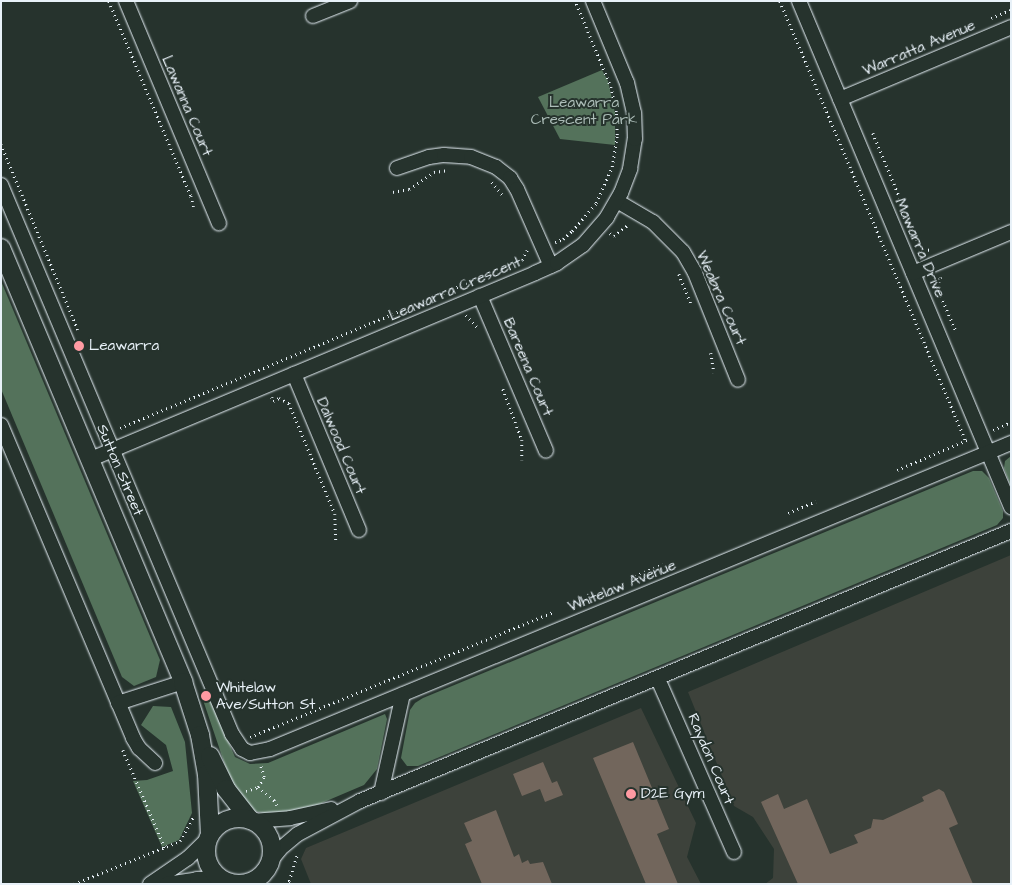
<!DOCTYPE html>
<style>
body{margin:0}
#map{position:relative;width:1012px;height:885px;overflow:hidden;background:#26332d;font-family:"Architects Daughter",sans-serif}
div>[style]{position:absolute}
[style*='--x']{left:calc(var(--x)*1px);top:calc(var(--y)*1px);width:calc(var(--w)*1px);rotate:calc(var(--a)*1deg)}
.built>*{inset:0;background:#3d423b}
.green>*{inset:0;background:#54725b}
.building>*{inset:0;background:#72665c}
.path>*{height:2.5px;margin-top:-1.25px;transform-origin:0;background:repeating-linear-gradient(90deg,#e8f1f8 0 1px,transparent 0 5px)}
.roads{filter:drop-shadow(0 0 1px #e8f1f8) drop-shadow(0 0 1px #e8f1f8)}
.minor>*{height:14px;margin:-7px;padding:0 7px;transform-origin:7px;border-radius:7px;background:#26332d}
.major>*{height:18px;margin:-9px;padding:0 9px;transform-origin:9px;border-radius:9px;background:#26332d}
.major>.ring{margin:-9px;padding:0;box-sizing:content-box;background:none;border:18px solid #26332d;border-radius:50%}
.dots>*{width:14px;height:14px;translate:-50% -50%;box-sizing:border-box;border:2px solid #26332d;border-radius:50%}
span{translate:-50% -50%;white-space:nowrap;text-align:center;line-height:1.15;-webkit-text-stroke:4px #26332d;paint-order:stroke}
.street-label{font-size:15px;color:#e8f1f8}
.park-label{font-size:15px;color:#adbeb9}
.poi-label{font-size:15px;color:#e8f1f8}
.left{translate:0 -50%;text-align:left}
.frame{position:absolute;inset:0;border:2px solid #e8f1f8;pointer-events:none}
</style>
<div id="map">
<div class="built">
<i style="clip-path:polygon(1011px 555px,1011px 884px,765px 884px,773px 878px,774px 849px,753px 817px,734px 806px,688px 692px)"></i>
<i style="clip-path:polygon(641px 708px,696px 823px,687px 857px,701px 884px,311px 884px,301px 859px,306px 848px)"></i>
</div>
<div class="green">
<i style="clip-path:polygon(602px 70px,608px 81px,615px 113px,615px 145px,560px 139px,538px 97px)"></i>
<i style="clip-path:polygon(1px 281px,160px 660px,156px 677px,134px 686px,122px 677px,1px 389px)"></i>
<i style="clip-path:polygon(1011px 456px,1011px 487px,1004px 468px,1005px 461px)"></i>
<i style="clip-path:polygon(973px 471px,982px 471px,989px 478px,1003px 511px,1003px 518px,997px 525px,418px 766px,407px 766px,401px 758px,410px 710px,415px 703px,423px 698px)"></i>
<i style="clip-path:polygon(209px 697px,235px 757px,250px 764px,268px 763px,385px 714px,387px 719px,377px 769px,364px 785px,317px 805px,282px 813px,264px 813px,254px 811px,236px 790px,225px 765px,203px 700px)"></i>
<i style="clip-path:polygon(153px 706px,171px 707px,185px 742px,192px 813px,179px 840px,162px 847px,133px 781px,147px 780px,173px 771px,166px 745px,141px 725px)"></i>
</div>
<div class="building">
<i style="clip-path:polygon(633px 742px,669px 829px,657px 834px,678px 884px,646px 884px,593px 758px)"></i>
<i style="clip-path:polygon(543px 762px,552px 783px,557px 781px,563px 795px,545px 802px,540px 789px,522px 796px,513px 774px)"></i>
<i style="clip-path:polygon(939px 789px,944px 792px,958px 824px,949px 828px,973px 884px,798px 884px,761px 802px,778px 794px,784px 809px,807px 799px,830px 854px,858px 843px,854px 835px,871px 828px,873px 819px,883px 820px,924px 801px,922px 797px)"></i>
<i style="clip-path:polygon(496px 810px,514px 857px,519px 854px,522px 863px,528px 860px,530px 864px,543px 862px,552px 884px,482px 884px,465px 844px,472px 841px,464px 823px)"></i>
</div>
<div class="path">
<i style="--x:109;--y:1;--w:212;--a:67.2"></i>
<i style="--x:191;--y:196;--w:11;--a:75"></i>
<i style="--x:780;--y:1;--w:478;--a:67.1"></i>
<i style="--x:991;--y:18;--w:22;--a:-22"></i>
<i style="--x:873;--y:133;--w:120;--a:67.5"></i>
<i style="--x:919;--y:244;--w:6;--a:51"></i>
<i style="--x:923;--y:249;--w:8;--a:7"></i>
<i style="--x:1;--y:144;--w:201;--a:67.5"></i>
<i style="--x:492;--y:182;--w:19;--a:51"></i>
<i style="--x:393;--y:192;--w:16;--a:-11"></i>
<i style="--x:409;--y:189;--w:30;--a:-34"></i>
<i style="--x:434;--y:172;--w:15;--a:-8"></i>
<i style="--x:610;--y:233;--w:5;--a:37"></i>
<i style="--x:614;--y:236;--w:19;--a:-39"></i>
<i style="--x:555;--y:242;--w:9;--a:-21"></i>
<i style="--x:563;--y:239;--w:12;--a:-42"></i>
<i style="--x:572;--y:231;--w:37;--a:-49"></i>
<i style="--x:596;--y:203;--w:39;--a:-66"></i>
<i style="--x:612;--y:167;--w:32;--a:-81"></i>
<i style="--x:617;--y:135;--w:23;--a:-92"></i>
<i style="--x:616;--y:112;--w:25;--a:-102"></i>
<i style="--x:611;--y:88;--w:94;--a:-112.5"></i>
<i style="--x:679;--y:274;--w:32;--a:68"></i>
<i style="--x:941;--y:277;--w:11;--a:112"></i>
<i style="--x:937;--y:287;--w:48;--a:66.6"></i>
<i style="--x:466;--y:315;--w:16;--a:47"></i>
<i style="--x:711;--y:353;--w:20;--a:81"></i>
<i style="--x:503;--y:389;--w:54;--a:69.6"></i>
<i style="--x:522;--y:440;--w:20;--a:90"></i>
<i style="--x:272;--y:397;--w:4;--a:76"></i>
<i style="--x:273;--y:401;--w:7;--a:-27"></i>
<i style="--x:279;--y:398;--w:11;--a:27"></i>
<i style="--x:289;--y:403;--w:120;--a:67.5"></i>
<i style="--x:335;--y:514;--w:26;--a:88"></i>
<i style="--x:120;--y:428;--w:436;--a:-22.7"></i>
<i style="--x:522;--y:260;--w:11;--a:-63"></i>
<i style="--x:993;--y:430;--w:20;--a:-24"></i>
<i style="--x:897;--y:470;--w:76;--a:-23.2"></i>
<i style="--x:788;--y:513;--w:30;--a:-23"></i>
<i style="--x:635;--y:576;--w:30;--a:-23"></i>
<i style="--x:250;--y:737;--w:328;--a:-22.4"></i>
<i style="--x:123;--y:750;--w:107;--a:66.8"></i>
<i style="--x:258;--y:787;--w:12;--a:-59"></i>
<i style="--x:264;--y:777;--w:14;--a:-107"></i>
<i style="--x:246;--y:791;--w:13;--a:-18"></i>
<i style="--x:258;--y:787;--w:21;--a:39"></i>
<i style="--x:274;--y:800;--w:6;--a:59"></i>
<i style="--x:74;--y:884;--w:114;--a:-22.1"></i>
<i style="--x:180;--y:841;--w:29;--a:-61"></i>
<i style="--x:284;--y:884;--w:6;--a:-31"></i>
<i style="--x:289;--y:881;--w:28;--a:-73"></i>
</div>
<div class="roads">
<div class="minor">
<i style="--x:126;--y:1;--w:241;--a:67.3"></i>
<i style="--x:799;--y:1;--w:549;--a:67.27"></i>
<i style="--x:313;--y:16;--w:40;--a:-22"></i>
<i style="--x:840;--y:99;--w:186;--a:-22.8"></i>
<i style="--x:397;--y:168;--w:34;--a:-19"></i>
<i style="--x:429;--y:157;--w:15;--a:-8"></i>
<i style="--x:444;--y:155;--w:27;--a:4"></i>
<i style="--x:471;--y:157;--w:27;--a:22"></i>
<i style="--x:496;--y:167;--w:18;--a:38"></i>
<i style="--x:510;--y:178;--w:13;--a:58"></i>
<i style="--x:517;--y:189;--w:84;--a:66.2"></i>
<i style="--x:1;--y:185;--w:596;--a:67.18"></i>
<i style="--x:232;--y:734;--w:18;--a:56"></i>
<i style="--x:242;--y:749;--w:9;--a:27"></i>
<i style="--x:250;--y:753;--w:20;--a:-11"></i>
<i style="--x:270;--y:749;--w:802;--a:-22.44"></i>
<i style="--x:617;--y:201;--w:42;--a:30.3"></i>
<i style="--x:653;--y:222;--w:42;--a:45"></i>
<i style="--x:683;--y:252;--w:24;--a:60"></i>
<i style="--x:695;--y:273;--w:115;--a:68.1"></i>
<i style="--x:913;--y:273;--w:106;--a:-22.7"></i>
<i style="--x:480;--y:296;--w:168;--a:66.9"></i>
<i style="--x:294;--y:374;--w:169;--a:67.4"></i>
<i style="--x:1;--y:425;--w:340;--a:67.1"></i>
<i style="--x:133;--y:738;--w:12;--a:59"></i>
<i style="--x:139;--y:748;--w:22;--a:43"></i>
<i style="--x:91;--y:459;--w:481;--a:-22.7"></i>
<i style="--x:535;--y:273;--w:24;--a:-24"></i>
<i style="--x:557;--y:263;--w:32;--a:-35"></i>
<i style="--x:583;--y:245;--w:37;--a:-49"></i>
<i style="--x:607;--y:217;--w:28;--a:-60"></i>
<i style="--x:621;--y:193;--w:26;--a:-69"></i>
<i style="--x:630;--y:169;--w:30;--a:-81"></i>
<i style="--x:635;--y:139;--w:26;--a:-92"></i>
<i style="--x:634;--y:113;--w:31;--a:-103"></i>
<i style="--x:627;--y:83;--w:89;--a:-112.5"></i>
<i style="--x:658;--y:679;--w:189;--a:66.3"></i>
<i style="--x:118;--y:703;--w:68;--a:-17.9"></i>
<i style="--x:381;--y:793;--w:101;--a:-77.5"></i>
<i style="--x:251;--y:821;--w:39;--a:-4"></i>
<i style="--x:290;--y:818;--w:42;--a:-12.4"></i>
<i style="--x:268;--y:864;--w:19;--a:-51"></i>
<i style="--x:280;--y:849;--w:23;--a:-40"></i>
<i style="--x:298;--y:834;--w:70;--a:-28"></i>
<i style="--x:360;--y:801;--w:705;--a:-22.53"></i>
<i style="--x:150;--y:884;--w:46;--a:-34.4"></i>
<i style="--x:188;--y:858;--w:29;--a:-44"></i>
<i style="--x:167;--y:884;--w:30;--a:-9"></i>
<i style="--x:197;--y:879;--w:24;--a:-2"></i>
</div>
<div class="major">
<i style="--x:1;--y:248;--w:471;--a:67.2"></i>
<i style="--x:183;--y:682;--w:56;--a:72.2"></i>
<i style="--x:200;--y:735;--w:40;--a:80"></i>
<i style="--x:207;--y:774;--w:61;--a:87.2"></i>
<i style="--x:210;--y:756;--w:37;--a:64"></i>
<i style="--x:226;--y:789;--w:39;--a:52"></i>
<i class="ring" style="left:206px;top:818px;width:48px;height:48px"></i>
</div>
</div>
<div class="dots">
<i style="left:79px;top:346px;background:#ff9aa2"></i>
<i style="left:206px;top:696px;background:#ff9aa2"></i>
<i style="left:631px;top:794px;background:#ff9aa2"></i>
</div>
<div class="street-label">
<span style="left:919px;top:48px;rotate:-23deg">Warratta Avenue</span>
<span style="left:187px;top:106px;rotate:67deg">Lawanna Court</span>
<span style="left:920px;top:248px;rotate:67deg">Mawarra Drive</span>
<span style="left:455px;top:289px;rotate:-23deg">Leawarra Crescent</span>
<span style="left:721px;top:298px;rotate:66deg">Weabra Court</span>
<span style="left:528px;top:367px;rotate:67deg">Bareena Court</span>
<span style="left:341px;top:446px;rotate:67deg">Dalwood Court</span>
<span style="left:120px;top:470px;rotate:67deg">Sutton Street</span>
<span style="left:622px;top:586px;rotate:-22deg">Whitelaw Avenue</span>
<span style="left:711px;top:759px;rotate:67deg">Raydon Court</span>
</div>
<div class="park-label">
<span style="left:584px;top:111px">Leawarra<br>Crescent Park</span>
</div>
<div class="poi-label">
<span class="left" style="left:89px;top:346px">Leawarra</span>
<span class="left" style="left:216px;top:696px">Whitelaw<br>Ave/Sutton St</span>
<span class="left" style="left:641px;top:794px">D2E Gym</span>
</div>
<div class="frame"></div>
</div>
